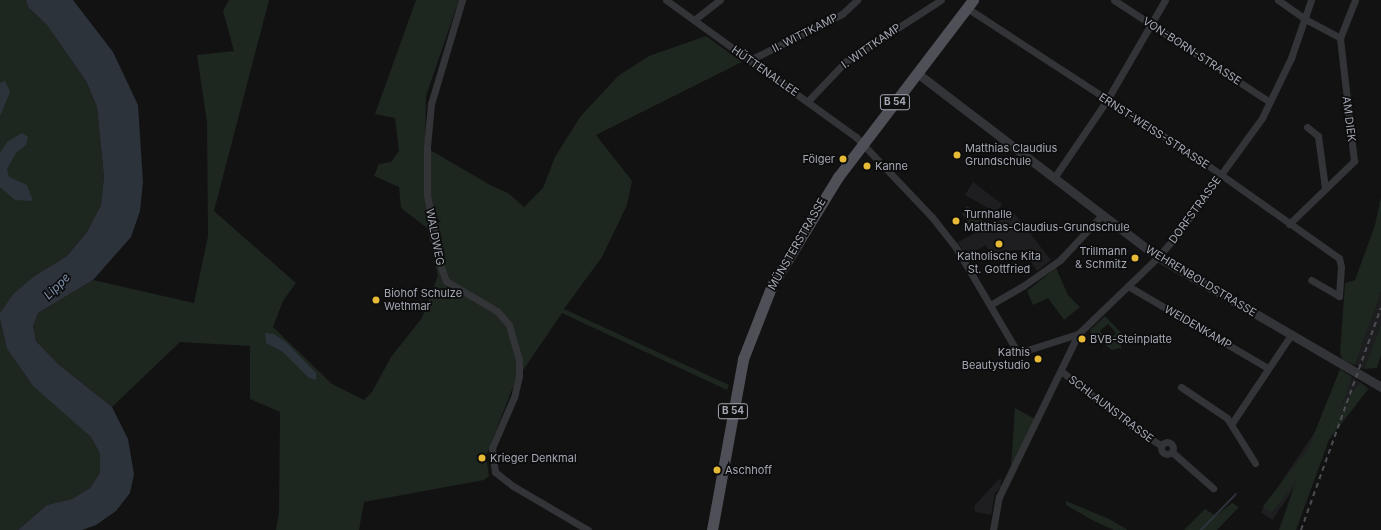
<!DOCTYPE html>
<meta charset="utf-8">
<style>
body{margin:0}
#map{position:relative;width:1381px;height:530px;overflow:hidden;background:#121213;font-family:Inter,sans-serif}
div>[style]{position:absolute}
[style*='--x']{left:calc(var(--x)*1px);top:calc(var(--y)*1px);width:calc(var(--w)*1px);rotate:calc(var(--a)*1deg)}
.built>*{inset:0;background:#1e1e20;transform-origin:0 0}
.green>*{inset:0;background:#1e2620;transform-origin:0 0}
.water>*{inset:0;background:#2c333b}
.stream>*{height:2px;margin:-1px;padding:0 1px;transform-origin:1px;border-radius:1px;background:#2c333b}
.minor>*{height:7px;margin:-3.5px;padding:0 3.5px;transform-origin:3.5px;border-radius:3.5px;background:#333438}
.minor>.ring{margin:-3.5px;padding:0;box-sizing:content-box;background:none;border:7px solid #333438;border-radius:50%}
.tertiary>*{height:9px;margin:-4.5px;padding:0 4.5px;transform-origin:4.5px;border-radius:4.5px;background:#333438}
.primary>*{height:11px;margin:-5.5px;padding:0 5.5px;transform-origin:5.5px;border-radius:5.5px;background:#4f5057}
.rail>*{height:2px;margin-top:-1px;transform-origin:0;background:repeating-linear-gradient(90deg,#4c4d53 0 5px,transparent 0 9px)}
.dots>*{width:11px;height:11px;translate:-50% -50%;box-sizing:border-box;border:2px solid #0d0d0e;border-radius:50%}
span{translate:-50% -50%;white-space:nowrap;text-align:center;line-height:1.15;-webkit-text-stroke:3.5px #0d0d0e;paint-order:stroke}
.shield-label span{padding:1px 3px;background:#0d0d0e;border:1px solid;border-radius:3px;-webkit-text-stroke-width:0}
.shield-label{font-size:10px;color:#a4a8b3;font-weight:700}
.street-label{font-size:11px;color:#a4a8b3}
.poi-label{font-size:11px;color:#a4a8b3}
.left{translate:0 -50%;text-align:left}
.right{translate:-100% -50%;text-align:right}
.water-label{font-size:12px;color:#7d92ad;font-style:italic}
</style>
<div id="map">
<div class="built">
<i style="clip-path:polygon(973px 182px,1002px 204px,998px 211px,995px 212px,965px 195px)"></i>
<i style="clip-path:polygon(1014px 213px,1051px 260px,1037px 271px,1023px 250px,1012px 250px,995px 260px,986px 245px,966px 256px,958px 242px)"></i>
<i style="clip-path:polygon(1381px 292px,1381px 324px,1364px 369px,1355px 365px)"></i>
<i style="left:1352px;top:377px;width:14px;height:163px;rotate:34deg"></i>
<i style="clip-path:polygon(999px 479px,1002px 480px,1000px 484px,1002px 486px,995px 493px,991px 515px,975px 512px,974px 506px)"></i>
</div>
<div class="green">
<i style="clip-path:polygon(0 0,26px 0,28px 7px,47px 25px,86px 81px,97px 107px,104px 177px,101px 205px,87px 232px,67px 256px,33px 277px,13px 294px,0 313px)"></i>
<i style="clip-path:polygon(229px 0,269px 0,214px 211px,296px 283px,283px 301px,273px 327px,332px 384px,364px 400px,372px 392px,391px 357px,422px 318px,438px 276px,427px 228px,401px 208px,399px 187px,374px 176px,379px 164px,391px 162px,399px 151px,395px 118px,375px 114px,416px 0,459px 0,426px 96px,425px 147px,492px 186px,508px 193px,524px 207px,543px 188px,555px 157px,580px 117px,618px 76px,649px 56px,706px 36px,742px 62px,596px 135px,632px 181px,627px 205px,602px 257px,564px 309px,729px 385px,727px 390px,562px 313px,515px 382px,486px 456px,489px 476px,484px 480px,364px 502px,359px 530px,276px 530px,279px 513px,280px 412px,250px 399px,250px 346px,180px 342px,112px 407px,58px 364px,36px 341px,33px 326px,38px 313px,93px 280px,194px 303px,208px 236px,207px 123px,197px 55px,234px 51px,223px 11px)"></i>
<i style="clip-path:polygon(1381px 198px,1381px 292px,1355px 365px,1352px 364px,1343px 360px,1340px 353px,1345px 283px,1355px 280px,1375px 225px)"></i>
<i style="clip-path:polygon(967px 206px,985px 222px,973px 228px,962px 214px)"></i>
<i style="clip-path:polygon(1056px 268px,1068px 295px,1080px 307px,1064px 320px,1048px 298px,1033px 305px,1027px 291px)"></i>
<i style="clip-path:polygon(1105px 316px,1126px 338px,1121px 344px,1121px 351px,1120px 348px,1112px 350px,1105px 345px,1116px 333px,1108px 324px,1100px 331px,1103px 335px,1097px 340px,1091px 335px,1090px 330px)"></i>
<i style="clip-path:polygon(0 319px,7px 349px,33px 386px,77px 423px,91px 437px,100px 454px,100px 473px,90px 488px,72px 499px,47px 505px,18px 530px,0 530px)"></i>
<i style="clip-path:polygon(1381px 324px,1381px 355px,1377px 368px,1364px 369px)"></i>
<i style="clip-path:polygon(1340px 369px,1352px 377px,1296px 530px,1279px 530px,1302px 464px)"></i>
<i style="left:1360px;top:382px;width:11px;height:158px;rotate:38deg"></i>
<i style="clip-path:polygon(1015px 408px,1035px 419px,1011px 467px)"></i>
<i style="clip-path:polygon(1066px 501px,1109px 519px,1128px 530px,1114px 530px,1094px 521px,1066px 505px)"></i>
<i style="clip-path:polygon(1232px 503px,1239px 507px,1217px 530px,1184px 530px,1205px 509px,1216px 516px)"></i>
</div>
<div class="water">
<i style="clip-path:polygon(26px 0,73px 0,113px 52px,138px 105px,143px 182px,140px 211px,131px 237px,93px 280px,38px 313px,33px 326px,36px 341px,58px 364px,112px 407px,128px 439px,134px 474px,130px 493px,116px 511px,96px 525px,82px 530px,18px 530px,47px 505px,72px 499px,90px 488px,100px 473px,100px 454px,91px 437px,33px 386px,7px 349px,0 319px,0 313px,13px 294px,33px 277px,67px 256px,87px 232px,101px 205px,104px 177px,97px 107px,86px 81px,47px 25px,28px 7px)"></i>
<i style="clip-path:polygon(5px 81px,10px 92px,0 116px,0 83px)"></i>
<i style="clip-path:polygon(22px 133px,28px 137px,26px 145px,16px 153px,7px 169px,9px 177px,27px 185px,33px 201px,15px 200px,0 187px,0 153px,7px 142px)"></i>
<i style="clip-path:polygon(265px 333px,274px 334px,287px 343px,316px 373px,316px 380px,309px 378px,283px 352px,266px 343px)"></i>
</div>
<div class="stream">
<i style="--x:1201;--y:530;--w:50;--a:-45.8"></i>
</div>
<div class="minor">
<i style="--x:462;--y:0;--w:109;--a:106.6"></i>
<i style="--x:431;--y:104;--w:43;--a:95.3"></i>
<i style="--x:427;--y:147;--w:47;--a:90"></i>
<i style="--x:427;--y:194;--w:66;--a:80.4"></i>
<i style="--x:438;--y:259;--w:23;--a:70"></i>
<i style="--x:446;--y:281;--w:59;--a:30.5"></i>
<i style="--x:497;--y:311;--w:18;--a:49"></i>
<i style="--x:509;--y:325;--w:36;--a:74"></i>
<i style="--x:519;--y:360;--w:16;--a:90"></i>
<i style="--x:519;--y:376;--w:22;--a:103"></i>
<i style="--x:514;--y:397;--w:56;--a:113.3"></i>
<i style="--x:492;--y:448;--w:24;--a:83"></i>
<i style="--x:495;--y:472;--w:23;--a:38"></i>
<i style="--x:513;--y:486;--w:87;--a:30.4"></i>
<i style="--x:666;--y:0;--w:234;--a:35.8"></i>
<i style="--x:856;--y:137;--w:110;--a:46.5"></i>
<i style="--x:932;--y:217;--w:37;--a:52"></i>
<i style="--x:955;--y:246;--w:124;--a:59.5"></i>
<i style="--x:1018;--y:353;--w:63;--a:-17.6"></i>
<i style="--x:1114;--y:0;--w:186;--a:33.2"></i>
<i style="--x:1278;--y:0;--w:33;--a:35"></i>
<i style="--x:1305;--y:19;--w:40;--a:28"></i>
<i style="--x:1340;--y:38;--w:41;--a:-68.5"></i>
<i style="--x:967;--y:8;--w:285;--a:33.1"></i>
<i style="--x:1206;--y:164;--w:163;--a:35.3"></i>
<i style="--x:1339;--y:258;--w:9;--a:77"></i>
<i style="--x:1341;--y:267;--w:29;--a:94"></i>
<i style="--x:1339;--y:296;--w:32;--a:-150"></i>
<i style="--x:694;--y:20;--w:33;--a:-38"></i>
<i style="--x:750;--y:60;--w:103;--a:-26.6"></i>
<i style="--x:842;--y:14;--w:21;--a:-43"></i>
<i style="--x:808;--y:101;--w:54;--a:-46.5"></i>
<i style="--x:845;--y:62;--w:114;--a:-32.9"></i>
<i style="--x:1307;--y:127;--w:14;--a:39"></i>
<i style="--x:1318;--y:136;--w:52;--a:82.3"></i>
<i style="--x:1054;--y:178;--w:94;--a:-55.8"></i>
<i style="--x:1107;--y:100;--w:116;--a:-59.9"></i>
<i style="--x:1289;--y:224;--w:91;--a:-44.1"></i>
<i style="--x:1354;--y:161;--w:124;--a:-96.5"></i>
<i style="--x:1128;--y:286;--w:162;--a:30.4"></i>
<i style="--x:990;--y:305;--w:38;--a:-30"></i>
<i style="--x:1023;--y:286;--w:45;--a:-35.1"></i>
<i style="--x:1060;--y:260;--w:62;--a:-47"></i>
<i style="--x:1061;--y:371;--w:94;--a:38.1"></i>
<i style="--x:1135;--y:429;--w:31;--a:32"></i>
<i style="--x:1181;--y:387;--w:55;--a:34"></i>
<i style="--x:1227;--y:418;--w:53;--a:58.1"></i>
<i style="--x:1232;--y:423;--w:106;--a:-56.2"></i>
<i class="ring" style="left:1161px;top:442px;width:5px;height:5px"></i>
<i style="--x:1172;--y:452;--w:55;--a:41.3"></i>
<i style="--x:993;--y:530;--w:34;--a:-80"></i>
<i style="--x:999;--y:497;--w:181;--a:-64.1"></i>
<i style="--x:1078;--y:334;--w:111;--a:-43.9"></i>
<i style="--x:1158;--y:257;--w:29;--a:-49"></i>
<i style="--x:1177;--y:235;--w:145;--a:-54"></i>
<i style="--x:1262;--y:118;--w:67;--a:-64.2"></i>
<i style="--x:1291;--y:58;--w:61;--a:-71"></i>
</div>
<div class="tertiary">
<i style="--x:917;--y:73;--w:303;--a:37.4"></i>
<i style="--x:1158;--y:257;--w:258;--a:30.2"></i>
</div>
<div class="primary">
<i style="--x:712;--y:530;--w:174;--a:-79.7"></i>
<i style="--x:743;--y:359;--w:79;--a:-68.6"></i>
<i style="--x:772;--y:285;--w:127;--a:-58.6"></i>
<i style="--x:838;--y:177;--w:223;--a:-52.7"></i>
</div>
<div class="rail">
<i style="--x:1301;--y:530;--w:236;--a:-70.2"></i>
</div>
<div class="dots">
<i style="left:957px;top:155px;background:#e6b937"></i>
<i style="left:843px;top:159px;background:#e6b937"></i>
<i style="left:867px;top:166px;background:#e6b937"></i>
<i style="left:956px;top:221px;background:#e6b937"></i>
<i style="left:999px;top:244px;background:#e6b937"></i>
<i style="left:1135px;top:258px;background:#e6b937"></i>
<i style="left:376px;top:300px;background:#e6b937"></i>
<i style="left:1082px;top:339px;background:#e6b937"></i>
<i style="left:1038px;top:359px;background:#e6b937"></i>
<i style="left:482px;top:458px;background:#e6b937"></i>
<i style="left:717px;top:470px;background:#e6b937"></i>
</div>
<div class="shield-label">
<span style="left:895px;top:102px">B 54</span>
<span style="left:733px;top:411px">B 54</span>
</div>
<div class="street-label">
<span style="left:805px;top:33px;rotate:-27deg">II. WITTKAMP</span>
<span style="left:871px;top:46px;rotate:-35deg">I. WITTKAMP</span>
<span style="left:1192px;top:51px;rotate:33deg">VON-BORN-STRASSE</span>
<span style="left:765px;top:71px;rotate:35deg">HÜTTENALLEE</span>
<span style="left:1349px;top:119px;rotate:83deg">AM DIEK</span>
<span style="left:1154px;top:131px;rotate:33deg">ERNST-WEISS-STRASSE</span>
<span style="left:1195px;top:210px;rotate:-54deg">DORFSTRASSE</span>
<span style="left:435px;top:237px;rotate:79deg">WALDWEG</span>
<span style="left:797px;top:244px;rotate:-60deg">MÜNSTERSTRASSE</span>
<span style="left:1201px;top:281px;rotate:31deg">WEHRENBOLDSTRASSE</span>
<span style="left:1198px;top:327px;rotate:30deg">WEIDENKAMP</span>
<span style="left:1111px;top:409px;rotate:37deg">SCHLAUNSTRASSE</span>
</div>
<div class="poi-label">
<span class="left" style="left:965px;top:155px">Matthias Claudius<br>Grundschule</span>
<span class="right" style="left:835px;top:159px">Fölger</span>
<span class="left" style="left:875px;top:166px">Kanne</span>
<span class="left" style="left:964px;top:221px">Turnhalle<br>Matthias-Claudius-Grundschule</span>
<span class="right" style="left:1127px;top:258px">Trillmann<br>&amp; Schmitz</span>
<span style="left:999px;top:263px">Katholische Kita<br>St. Gottfried</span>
<span class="left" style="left:384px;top:300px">Biohof Schulze<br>Wethmar</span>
<span class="left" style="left:1090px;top:339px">BVB-Steinplatte</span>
<span class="right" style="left:1030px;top:359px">Kathis<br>Beautystudio</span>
<span class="left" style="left:490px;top:458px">Krieger Denkmal</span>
<span class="left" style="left:725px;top:470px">Aschhoff</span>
</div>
<div class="water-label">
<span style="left:57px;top:286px;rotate:-45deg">Lippe</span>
</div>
</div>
